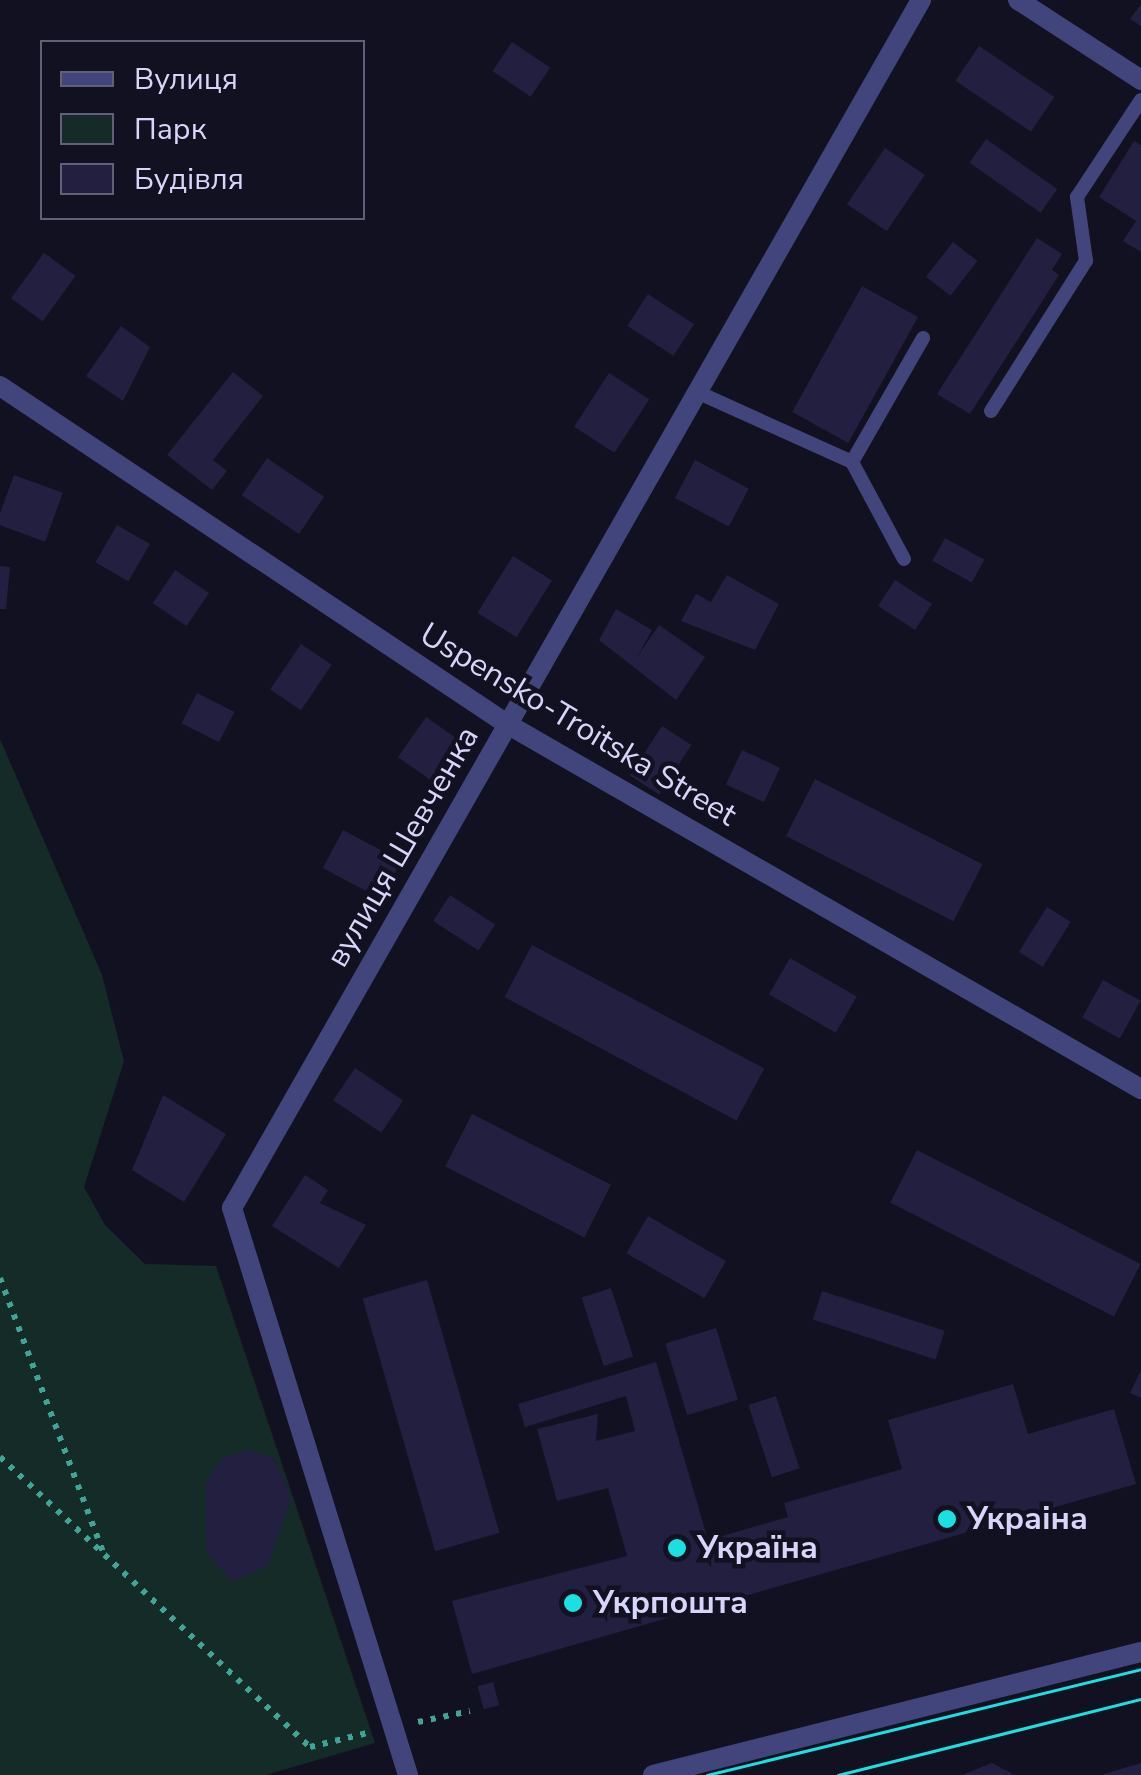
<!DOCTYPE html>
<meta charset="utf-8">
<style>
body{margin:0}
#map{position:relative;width:1141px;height:1775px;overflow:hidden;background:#121121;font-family:"Nunito Sans",sans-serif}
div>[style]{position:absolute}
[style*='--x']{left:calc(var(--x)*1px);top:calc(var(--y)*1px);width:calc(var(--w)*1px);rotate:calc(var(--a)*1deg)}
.green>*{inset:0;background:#142b28}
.building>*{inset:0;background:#221f40;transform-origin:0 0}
.path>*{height:6px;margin-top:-3px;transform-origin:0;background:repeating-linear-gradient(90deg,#3da696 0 5px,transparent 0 13px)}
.service>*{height:14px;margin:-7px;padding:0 7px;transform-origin:7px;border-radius:7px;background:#41457b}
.minor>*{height:20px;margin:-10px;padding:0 10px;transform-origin:10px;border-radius:10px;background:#41457b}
.tram>*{height:2.5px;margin:-1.25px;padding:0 1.25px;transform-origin:1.25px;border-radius:1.25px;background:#1ce0e0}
.dots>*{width:28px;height:28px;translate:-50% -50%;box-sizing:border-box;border:5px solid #121121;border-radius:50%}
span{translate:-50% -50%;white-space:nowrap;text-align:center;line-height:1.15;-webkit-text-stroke:9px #121121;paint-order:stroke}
.street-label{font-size:32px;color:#d7d6fa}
.poi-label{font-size:32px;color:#d7d6fa;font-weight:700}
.left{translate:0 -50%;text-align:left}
.legend{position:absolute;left:40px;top:40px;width:325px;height:180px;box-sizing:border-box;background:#121121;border:2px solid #616078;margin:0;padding:12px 18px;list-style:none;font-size:30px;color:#d7d6fa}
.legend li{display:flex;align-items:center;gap:20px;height:50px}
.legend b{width:50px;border:2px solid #616078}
</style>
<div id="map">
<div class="green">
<i style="clip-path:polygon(0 739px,102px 975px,124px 1061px,84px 1187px,105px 1225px,145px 1264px,216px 1266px,375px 1743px,266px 1775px,0 1775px)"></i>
</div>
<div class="building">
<i style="clip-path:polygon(1141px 4px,1141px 26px,1130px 19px)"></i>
<i style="left:512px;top:42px;width:46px;height:35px;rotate:34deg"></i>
<i style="left:979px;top:46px;width:91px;height:42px;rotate:34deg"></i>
<i style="left:986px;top:139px;width:87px;height:29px;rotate:35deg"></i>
<i style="clip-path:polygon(1134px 141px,1141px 145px,1141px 252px,1123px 241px,1136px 221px,1099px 197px)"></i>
<i style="left:885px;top:148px;width:48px;height:68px;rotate:34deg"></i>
<i style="clip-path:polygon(1037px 238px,1062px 254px,1052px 270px,1059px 275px,970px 414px,937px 394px)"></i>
<i style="left:953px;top:242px;width:31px;height:44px;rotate:38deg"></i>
<i style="left:44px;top:253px;width:39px;height:56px;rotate:36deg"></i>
<i style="left:862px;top:286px;width:64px;height:144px;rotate:29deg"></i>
<i style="left:648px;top:294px;width:55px;height:38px;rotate:33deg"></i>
<i style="clip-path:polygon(121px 326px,150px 347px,123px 401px,86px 376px)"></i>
<i style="clip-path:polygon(233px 372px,263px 396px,213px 460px,227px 471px,212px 490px,167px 455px)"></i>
<i style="left:609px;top:373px;width:48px;height:64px;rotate:33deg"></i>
<i style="left:267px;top:458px;width:69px;height:45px;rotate:34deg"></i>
<i style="left:695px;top:460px;width:61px;height:43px;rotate:28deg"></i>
<i style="left:14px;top:475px;width:52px;height:52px;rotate:20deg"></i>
<i style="left:117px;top:525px;width:38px;height:43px;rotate:30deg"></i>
<i style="left:945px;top:538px;width:45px;height:26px;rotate:29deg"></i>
<i style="left:513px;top:556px;width:46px;height:67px;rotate:32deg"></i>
<i style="clip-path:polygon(0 566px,10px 567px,6px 609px,0 609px)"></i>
<i style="left:175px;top:570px;width:41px;height:40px;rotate:34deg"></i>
<i style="clip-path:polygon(727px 575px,779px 604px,755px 650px,681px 621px,696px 594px,711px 602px)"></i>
<i style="left:895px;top:580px;width:44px;height:31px;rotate:33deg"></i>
<i style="clip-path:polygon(616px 609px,652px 630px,637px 657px,659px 625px,705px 657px,676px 700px,599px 640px)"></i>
<i style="left:301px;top:644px;width:37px;height:55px;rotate:34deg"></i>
<i style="left:197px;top:693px;width:42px;height:34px;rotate:27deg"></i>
<i style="left:426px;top:717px;width:47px;height:49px;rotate:35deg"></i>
<i style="left:662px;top:726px;width:35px;height:59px;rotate:33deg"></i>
<i style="left:742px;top:750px;width:42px;height:38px;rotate:25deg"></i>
<i style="left:815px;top:779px;width:188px;height:64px;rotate:27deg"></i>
<i style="left:343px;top:830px;width:66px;height:43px;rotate:28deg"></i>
<i style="left:450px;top:895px;width:54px;height:31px;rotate:33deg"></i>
<i style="left:1047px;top:907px;width:28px;height:53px;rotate:32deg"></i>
<i style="left:532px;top:945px;width:263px;height:59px;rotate:28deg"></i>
<i style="left:790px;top:958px;width:77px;height:42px;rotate:30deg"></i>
<i style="left:1103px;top:980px;width:43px;height:43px;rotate:29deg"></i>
<i style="left:355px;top:1068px;width:58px;height:39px;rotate:34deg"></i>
<i style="clip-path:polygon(163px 1095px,226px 1134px,184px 1202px,132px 1170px)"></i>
<i style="left:472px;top:1114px;width:156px;height:59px;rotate:27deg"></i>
<i style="left:917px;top:1150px;width:251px;height:59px;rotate:27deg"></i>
<i style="clip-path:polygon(305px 1175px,328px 1190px,320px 1203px,366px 1225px,339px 1268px,272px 1226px)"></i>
<i style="left:648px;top:1216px;width:90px;height:43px;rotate:30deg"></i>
<i style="left:427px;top:1280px;width:263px;height:67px;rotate:74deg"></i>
<i style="left:611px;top:1288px;width:72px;height:31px;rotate:72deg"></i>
<i style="left:822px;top:1291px;width:129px;height:30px;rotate:18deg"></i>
<i style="left:716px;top:1328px;width:75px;height:53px;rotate:73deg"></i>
<i style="clip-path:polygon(656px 1362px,708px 1540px,788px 1517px,784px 1503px,902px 1469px,888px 1420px,1013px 1384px,1028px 1434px,1114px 1409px,1136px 1484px,472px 1674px,452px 1601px,627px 1556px,608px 1488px,557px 1501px,537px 1429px,598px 1414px,596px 1441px,635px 1431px,626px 1396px,525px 1427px,518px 1404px)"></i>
<i style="clip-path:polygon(1141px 1370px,1141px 1398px,1130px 1393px)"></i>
<i style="left:776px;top:1396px;width:76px;height:29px;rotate:72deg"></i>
<i style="clip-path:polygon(248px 1449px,275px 1459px,291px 1498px,268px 1565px,233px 1582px,206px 1553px,206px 1482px,222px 1459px)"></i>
<i style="left:493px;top:1682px;width:24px;height:16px;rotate:75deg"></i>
<i style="clip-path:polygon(992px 1763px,1015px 1775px,962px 1775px)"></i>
<i style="clip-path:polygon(1141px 1763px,1141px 1775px,1104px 1775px,1104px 1774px)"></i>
</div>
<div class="path">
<i style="--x:0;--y:1278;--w:299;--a:69.4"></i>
<i style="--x:0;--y:1457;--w:424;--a:43.1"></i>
<i style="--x:310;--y:1747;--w:63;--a:-13.8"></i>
<i style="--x:418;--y:1722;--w:53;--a:-11.9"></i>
</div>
<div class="service">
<i style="--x:697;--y:392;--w:170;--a:24.3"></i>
<i style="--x:852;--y:462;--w:143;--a:-60.2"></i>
<i style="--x:991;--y:411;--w:178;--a:-57.7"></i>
<i style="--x:1086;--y:261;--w:65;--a:-98"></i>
<i style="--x:1077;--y:197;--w:116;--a:-56.6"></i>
<i style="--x:852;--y:462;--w:110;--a:61.8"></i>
</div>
<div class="minor">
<i style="--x:1018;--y:0;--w:147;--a:33"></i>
<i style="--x:0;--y:386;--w:609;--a:33.69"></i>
<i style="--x:507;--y:724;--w:732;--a:29.93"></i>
<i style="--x:408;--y:1775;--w:594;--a:-107.24"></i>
<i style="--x:232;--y:1208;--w:1391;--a:-60.3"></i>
<i style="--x:653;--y:1775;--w:503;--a:-14.15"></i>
</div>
<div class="tram">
<i style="--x:707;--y:1775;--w:447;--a:-13.7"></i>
<i style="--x:838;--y:1775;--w:312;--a:-14.1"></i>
</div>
<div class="dots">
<i style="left:947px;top:1519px;background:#1ce0e0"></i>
<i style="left:677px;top:1548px;background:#1ce0e0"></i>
<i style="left:573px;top:1603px;background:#1ce0e0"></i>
</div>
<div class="street-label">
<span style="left:578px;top:725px;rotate:31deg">Uspensko-Troitska Street</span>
<span style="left:403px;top:847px;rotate:-60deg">вулиця Шевченка</span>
</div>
<div class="poi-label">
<span class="left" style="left:967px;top:1519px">Украіна</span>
<span class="left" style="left:697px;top:1548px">Україна</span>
<span class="left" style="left:593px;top:1603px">Укрпошта</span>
</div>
<ul class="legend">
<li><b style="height:12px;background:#41457b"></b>Вулиця</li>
<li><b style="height:28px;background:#142b28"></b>Парк</li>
<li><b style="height:28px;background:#221f40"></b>Будівля</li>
</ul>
</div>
